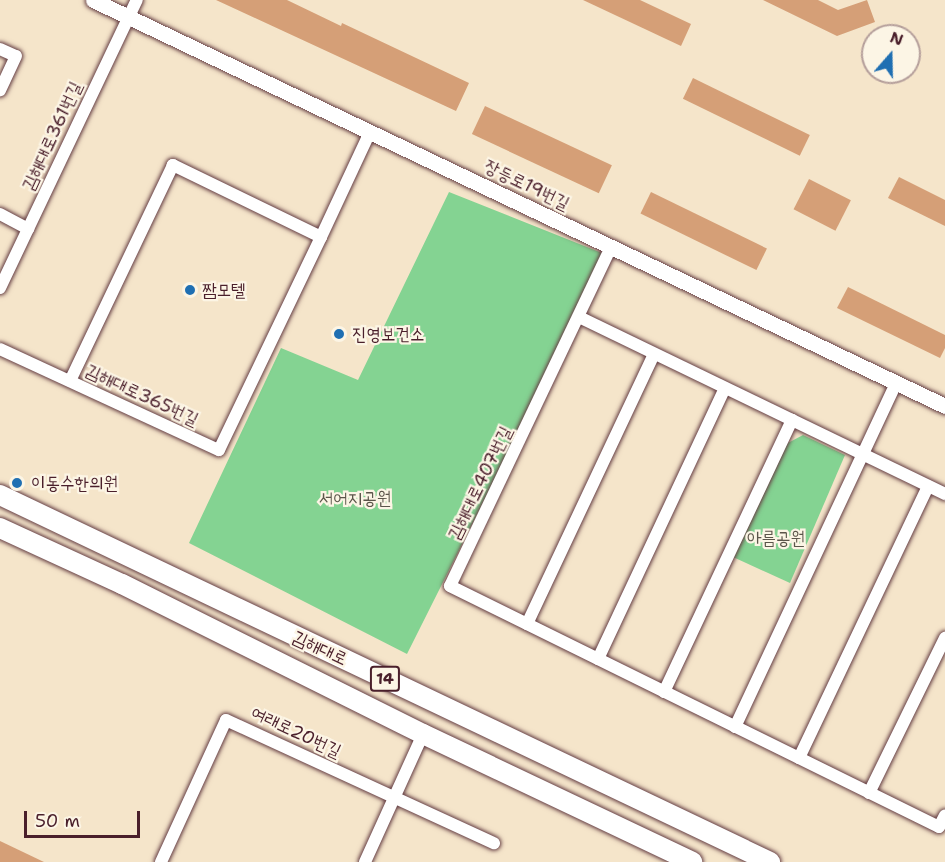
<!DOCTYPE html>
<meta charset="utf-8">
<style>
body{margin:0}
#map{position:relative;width:945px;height:862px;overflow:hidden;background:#f5e5ca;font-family:"Shantell Sans","Poor Story",sans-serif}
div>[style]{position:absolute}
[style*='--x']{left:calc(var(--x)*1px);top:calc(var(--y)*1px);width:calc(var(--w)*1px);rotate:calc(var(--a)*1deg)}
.green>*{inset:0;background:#84d392}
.building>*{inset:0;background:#d59f77;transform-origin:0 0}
.roads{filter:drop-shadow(0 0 2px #643d43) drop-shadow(0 0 2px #643d43)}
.minor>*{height:12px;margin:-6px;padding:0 6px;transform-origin:6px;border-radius:6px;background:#fff}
.tertiary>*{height:15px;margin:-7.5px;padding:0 7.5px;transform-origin:7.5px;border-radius:7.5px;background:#fff}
.primary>*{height:20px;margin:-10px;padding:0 10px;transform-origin:10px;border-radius:10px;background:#fff}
.dots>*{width:16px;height:16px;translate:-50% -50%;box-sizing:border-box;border:3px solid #fcf5e5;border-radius:50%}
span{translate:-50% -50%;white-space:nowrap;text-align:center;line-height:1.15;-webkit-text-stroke:4.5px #fcf5e5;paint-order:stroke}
.shield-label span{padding:2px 4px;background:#fcf5e5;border:2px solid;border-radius:4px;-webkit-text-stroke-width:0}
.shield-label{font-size:16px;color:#4a1f2b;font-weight:700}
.street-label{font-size:18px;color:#4a1f2b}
.poi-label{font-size:18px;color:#4a1f2b}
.left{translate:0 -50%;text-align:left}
.park-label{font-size:18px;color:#5b554a}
.north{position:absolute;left:861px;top:24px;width:60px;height:60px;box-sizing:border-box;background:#fcf5e5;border:2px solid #b59f9b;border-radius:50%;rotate:20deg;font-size:16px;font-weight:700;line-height:24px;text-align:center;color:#4a1f2b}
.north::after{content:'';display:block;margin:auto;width:21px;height:27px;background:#1f6fb2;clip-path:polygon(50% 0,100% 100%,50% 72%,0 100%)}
.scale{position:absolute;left:24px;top:811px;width:116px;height:27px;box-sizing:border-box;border:3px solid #4a1f2b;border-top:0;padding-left:8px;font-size:18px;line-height:21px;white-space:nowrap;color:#4a1f2b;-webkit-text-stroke:4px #fcf5e5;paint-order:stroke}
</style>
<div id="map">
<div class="green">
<i style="clip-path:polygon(449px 192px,607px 255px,407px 654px,189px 543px,281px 348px,358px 380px)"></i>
<i style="clip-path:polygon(803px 435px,845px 455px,790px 583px,733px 557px,786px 444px)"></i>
</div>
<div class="building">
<i style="clip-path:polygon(216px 0,287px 0,341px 26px,342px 23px,469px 83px,456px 111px)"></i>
<i style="clip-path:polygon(583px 0,640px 0,691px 24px,681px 46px)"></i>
<i style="clip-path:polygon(763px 0,818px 0,838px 10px,867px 0,875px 22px,837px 36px)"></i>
<i style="left:693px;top:78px;width:130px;height:23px;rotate:26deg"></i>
<i style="left:485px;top:106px;width:140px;height:31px;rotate:25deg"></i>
<i style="clip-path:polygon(899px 177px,945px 200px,945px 226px,888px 198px)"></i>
<i style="left:809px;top:179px;width:47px;height:34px;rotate:27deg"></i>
<i style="left:651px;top:192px;width:129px;height:24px;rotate:26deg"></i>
<i style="clip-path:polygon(848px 287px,945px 335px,945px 348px,940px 358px,837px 308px)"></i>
<i style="clip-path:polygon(0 841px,44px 862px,0 862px)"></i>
</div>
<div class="roads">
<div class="minor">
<i style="--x:0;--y:49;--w:17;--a:24"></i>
<i style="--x:16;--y:56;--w:38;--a:115"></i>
<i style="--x:0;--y:214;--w:32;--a:28"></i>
<i style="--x:321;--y:237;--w:116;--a:-65"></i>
<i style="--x:611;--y:247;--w:375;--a:115.4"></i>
<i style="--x:450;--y:586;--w:545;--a:26.24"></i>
<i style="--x:939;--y:827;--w:13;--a:-63"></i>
<i style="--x:0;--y:288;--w:319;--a:-64.6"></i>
<i style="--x:579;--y:317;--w:407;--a:25.8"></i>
<i style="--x:0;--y:349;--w:241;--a:24.8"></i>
<i style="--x:219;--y:450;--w:236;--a:-64.4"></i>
<i style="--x:321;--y:237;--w:165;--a:-154.1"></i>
<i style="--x:173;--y:165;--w:239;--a:115.5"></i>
<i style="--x:527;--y:624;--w:298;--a:-64.8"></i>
<i style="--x:598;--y:659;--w:299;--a:-64.9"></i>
<i style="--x:664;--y:692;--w:301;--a:-64.8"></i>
<i style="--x:735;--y:727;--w:380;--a:-64.9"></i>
<i style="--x:799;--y:758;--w:301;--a:-64.6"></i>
<i style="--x:869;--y:793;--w:173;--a:-63.9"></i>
<i style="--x:161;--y:862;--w:156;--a:-65.4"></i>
<i style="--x:226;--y:720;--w:295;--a:24.7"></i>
<i style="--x:365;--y:862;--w:141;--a:-65.6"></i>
</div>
<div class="tertiary">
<i style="--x:93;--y:0;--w:944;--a:25.48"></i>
</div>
<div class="primary">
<i style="--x:0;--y:495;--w:853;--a:25.48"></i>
<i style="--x:0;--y:528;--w:134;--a:24.7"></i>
<i style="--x:122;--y:584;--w:336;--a:26.5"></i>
<i style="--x:423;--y:734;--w:298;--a:25.4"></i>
</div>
</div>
<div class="dots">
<i style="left:190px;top:290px;background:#1f6fb2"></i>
<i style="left:339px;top:334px;background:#1f6fb2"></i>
<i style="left:17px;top:483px;background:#1f6fb2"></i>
</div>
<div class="shield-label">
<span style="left:385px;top:679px">14</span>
</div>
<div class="street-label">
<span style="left:52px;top:136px;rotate:-65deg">김해대로361번길</span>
<span style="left:527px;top:185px;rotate:26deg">장등로19번길</span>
<span style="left:142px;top:395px;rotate:25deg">김해대로365번길</span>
<span style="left:480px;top:483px;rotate:-64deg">김해대로407번길</span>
<span style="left:320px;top:648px;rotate:25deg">김해대로</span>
<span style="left:296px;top:732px;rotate:25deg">여래로20번길</span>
</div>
<div class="poi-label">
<span class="left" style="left:202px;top:290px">짬모텔</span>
<span class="left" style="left:352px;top:334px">진영보건소</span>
<span class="left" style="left:31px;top:483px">이동수한의원</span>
</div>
<div class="park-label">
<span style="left:355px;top:498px">서어지공원</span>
<span style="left:776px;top:538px">아름공원</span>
</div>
<div class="north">N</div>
<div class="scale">50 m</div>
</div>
